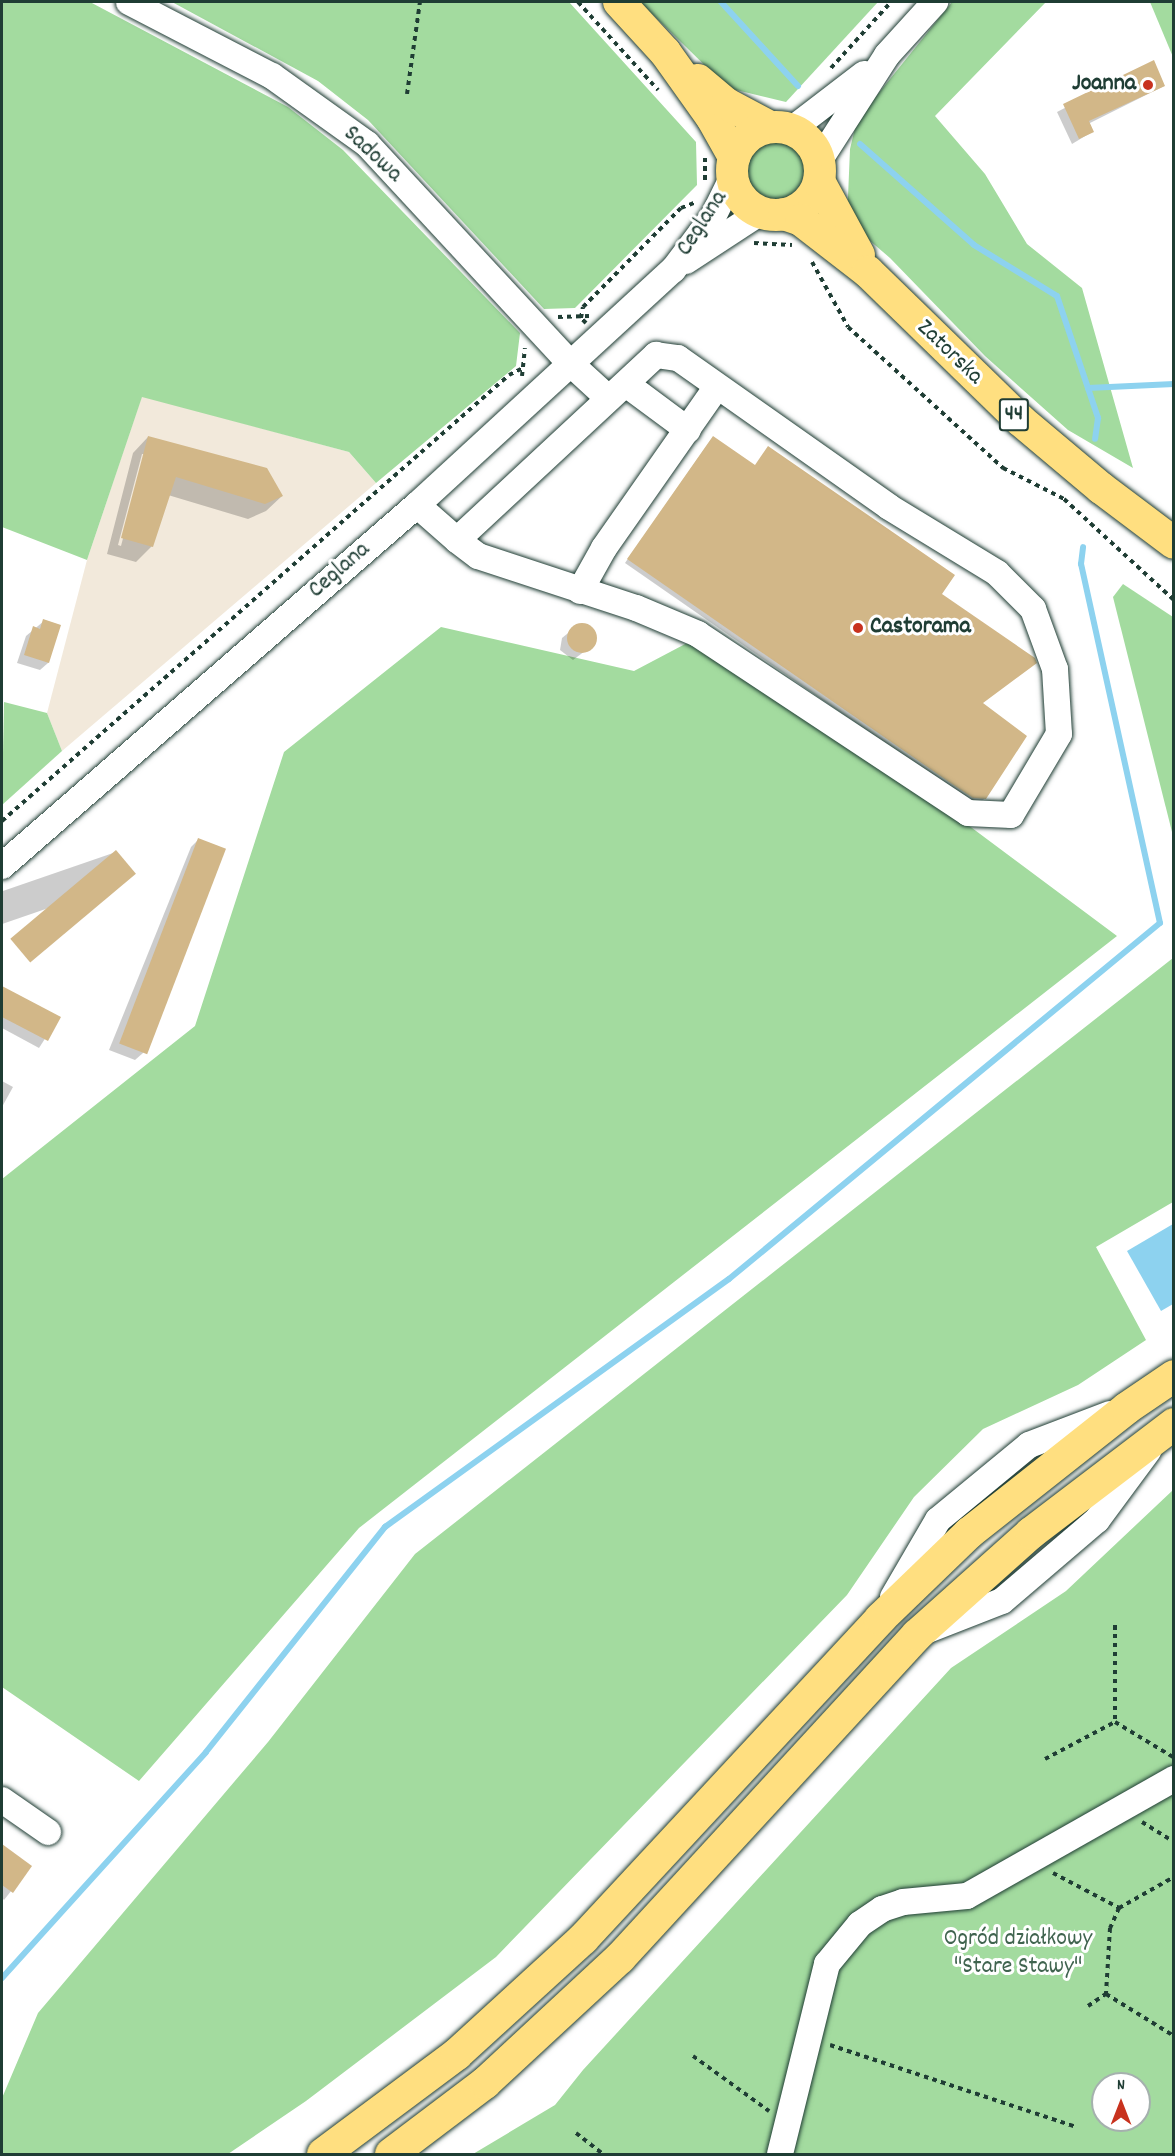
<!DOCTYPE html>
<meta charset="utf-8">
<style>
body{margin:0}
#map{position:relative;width:1175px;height:2156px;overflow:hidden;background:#fff;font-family:Dekko,sans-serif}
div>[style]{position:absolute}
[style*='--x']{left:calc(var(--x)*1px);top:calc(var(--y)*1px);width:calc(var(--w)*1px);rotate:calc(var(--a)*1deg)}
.built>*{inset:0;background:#f2e9db}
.green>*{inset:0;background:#a3db9f}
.round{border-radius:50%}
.water>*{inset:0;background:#8dd2ef}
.shadow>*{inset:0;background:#0003;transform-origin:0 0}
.stream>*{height:6px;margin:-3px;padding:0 3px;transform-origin:3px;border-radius:3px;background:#8dd2ef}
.building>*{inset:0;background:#d2b788;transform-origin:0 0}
.path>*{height:4px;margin-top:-2px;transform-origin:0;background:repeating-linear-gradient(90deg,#1f3d34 0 4.5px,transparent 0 9px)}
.roads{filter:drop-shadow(0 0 2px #1f3d34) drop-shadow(0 0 2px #1f3d34)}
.minor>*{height:26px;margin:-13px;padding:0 13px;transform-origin:13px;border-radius:13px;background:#fff}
.major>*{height:32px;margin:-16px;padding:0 16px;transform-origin:16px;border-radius:16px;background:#ffdf80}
.major>.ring{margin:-16px;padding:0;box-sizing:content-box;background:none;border:32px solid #ffdf80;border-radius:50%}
.dots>*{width:16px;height:16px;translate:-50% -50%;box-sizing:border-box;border:3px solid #fff;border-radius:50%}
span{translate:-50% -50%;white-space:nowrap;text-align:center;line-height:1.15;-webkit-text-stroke:6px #fff;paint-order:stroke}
.shield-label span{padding:2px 4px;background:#fff;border:2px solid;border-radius:4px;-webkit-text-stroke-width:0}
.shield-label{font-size:22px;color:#1f3d34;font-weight:700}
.poi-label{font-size:24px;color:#1f3d34;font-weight:700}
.right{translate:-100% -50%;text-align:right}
.left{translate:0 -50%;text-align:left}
.street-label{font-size:24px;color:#1f3d34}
.park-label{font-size:24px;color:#40644f}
.frame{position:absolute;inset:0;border:3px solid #1f3d34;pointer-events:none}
.north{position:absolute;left:1091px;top:2072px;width:60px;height:60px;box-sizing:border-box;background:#fff;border:2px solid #a5b1ae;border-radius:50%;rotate:0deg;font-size:16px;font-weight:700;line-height:24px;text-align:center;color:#1f3d34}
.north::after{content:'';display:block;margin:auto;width:21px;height:27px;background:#c8321e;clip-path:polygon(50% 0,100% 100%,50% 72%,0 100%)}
</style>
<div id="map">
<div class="built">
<i style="clip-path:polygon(142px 396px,349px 452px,376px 483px,62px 751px,47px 713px,87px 560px)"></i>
</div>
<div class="green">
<i style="clip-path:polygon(2px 2px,90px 2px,288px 107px,343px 150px,520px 333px,516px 366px,376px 483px,349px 452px,142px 397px,87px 560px,2px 527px)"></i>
<i style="clip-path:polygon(172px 2px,569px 2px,696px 142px,697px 185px,575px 308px,544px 309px,368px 120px,318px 81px)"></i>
<i style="clip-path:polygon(640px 2px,878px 2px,786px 102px,728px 88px)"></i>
<i style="clip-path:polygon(952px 2px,1046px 2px,935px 116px,985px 174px,1027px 244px,1082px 288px,1133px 468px,1068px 430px,985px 356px,890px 258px,847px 221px,850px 149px,857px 120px)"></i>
<i style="clip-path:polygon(1150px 2px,1173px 2px,1173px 57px)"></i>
<i class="round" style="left:744px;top:140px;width:60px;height:60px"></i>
<i style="clip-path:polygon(1123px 584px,1173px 617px,1173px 836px,1113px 597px)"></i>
<i style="clip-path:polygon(441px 627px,634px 671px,689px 642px,964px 822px,1117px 936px,359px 1528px,139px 1781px,2px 1687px,2px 1179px,195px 1026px,284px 752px)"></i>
<i style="clip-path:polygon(4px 702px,47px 713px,62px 751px,2px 805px)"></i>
<i style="clip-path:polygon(1173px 958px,1173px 1202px,1096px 1247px,1146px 1340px,1078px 1385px,983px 1429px,914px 1497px,847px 1595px,496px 1957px,306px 2101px,228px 2154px,2px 2154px,2px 2098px,38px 2013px,268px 1742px,415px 1554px)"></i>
<i style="clip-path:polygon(evenodd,1173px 1490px,1173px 2154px,473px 2154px,555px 2105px,583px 2070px,951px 1668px,1066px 1591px,1173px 1490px,1103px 2084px,1139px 2084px,1139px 2120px,1103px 2120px,1103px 2084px)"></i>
</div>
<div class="water">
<i style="clip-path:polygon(1173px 1224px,1173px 1304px,1161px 1311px,1127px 1251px)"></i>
</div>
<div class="shadow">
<i style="clip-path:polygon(1153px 62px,1164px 86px,1088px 124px,1092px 132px,1072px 144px,1057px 112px)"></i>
<i style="clip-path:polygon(evenodd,148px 437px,282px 496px,266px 511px,248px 519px,168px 495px,152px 546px,136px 562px,107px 554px,133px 453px,148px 437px,142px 454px,145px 454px,121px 546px,118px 545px,142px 454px)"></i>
<i style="clip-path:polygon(710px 441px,940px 594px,981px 703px,985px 798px,981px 802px,969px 801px,945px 785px,625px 563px)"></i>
<i style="clip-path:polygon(44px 621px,59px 626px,48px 663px,40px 670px,17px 663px,26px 636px)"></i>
<i style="clip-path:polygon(578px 625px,591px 628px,595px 636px,593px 645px,573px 660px,560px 650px,562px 638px)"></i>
<i style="clip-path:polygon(198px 840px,143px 1053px,135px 1060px,109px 1050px,191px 847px)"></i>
<i style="left:116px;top:852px;width:31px;height:148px;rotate:71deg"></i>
<i style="clip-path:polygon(2px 988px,59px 1017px,39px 1048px,2px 1028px)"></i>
<i style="clip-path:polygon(2px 1081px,13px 1087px,2px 1107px)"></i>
<i style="clip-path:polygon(2px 1846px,30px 1867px,4px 1900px,2px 1898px)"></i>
</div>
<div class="stream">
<i style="--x:721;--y:2;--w:114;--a:47.5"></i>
<i style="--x:860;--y:144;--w:152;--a:41.5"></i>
<i style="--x:974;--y:245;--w:97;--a:31.6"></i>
<i style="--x:1057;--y:296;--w:129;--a:71.4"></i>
<i style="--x:1098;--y:418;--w:21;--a:98"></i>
<i style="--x:1088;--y:388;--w:86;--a:-2.7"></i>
<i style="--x:2;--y:1978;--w:304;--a:-47.9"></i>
<i style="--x:206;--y:1752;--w:288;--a:-51.5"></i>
<i style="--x:385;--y:1527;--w:424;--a:-35.8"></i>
<i style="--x:729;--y:1279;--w:559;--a:-39.56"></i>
<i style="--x:1160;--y:923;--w:368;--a:-102.4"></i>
<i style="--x:1081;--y:564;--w:17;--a:-83"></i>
</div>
<div class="building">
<i style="clip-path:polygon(1154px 60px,1165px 86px,1089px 121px,1094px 132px,1079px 139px,1063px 104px)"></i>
<i style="clip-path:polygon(148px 436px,267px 468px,283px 496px,265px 504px,176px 477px,153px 547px,121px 538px)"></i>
<i style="clip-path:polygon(713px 436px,755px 465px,768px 446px,955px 575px,942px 594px,1035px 658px,1037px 663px,983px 703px,1027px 736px,986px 799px,973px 798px,949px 782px,627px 559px)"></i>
<i style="clip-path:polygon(43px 619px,61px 625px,49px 663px,24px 655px,33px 626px,40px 629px)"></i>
<i class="round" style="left:567px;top:623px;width:30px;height:30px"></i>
<i style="left:198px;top:838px;width:30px;height:220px;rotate:21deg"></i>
<i style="left:116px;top:850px;width:31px;height:138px;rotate:50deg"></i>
<i style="clip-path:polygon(2px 986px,61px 1017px,48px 1041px,2px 1017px)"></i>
<i style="clip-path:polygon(2px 1844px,32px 1866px,13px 1893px,2px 1885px)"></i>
</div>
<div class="path">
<i style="--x:578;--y:2;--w:119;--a:47.7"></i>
<i style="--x:831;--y:68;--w:89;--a:-47.7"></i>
<i style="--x:407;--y:94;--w:93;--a:-82"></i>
<i style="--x:705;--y:180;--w:22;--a:-90"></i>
<i style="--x:754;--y:243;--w:38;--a:3"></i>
<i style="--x:812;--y:262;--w:74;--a:61"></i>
<i style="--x:848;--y:327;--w:210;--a:42.3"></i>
<i style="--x:1003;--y:468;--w:68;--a:26.9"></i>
<i style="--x:1064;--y:499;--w:149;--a:42.6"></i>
<i style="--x:558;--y:317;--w:31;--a:-2"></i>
<i style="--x:586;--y:323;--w:7;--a:-135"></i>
<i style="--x:581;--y:318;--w:11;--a:-80"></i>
<i style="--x:583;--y:307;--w:139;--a:-45.3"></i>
<i style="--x:681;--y:208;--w:14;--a:-21"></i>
<i style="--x:522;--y:376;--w:28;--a:-84"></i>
<i style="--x:2;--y:821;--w:675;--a:-41.34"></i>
<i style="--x:509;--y:375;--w:16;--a:-27"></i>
<i style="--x:1115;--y:1625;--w:97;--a:90"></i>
<i style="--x:1115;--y:1722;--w:68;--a:31.1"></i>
<i style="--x:1045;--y:1759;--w:79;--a:-27.9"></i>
<i style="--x:1142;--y:1822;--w:38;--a:32"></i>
<i style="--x:1053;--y:1873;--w:75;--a:27.9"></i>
<i style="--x:1119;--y:1908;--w:22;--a:114"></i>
<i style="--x:1110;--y:1928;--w:66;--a:93.5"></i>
<i style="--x:1106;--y:1994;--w:80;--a:31.7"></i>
<i style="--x:1119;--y:1908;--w:63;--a:-29.4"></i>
<i style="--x:1088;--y:2006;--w:22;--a:-34"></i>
<i style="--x:830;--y:2045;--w:260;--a:18.4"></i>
<i style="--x:693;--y:2056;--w:94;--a:35.9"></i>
<i style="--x:576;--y:2133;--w:34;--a:38"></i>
</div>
<div class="roads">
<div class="minor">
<i style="--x:129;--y:2;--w:161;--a:27.4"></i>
<i style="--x:272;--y:76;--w:117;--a:35.6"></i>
<i style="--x:367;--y:144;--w:300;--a:47.2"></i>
<i style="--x:571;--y:364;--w:49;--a:42.5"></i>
<i style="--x:791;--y:130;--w:92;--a:-37.5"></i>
<i style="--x:819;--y:161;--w:126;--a:-57.3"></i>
<i style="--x:887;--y:55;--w:72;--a:-47.8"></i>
<i style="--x:686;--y:261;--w:90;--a:-33.2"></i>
<i style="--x:656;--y:355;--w:22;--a:8"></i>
<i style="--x:678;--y:358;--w:258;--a:35.2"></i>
<i style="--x:889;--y:507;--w:127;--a:31.4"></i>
<i style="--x:997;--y:573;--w:51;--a:45"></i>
<i style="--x:1033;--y:609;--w:64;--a:69.9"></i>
<i style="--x:1055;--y:669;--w:65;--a:86.5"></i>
<i style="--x:1059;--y:734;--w:94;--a:120.7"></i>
<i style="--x:1011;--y:815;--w:43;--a:-177.3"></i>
<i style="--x:968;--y:813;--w:324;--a:-146.5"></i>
<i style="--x:698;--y:634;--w:67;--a:-157.2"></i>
<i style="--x:636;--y:608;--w:166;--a:-161.8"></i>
<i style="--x:478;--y:556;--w:26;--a:-143"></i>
<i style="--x:457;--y:540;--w:272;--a:-42.9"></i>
<i style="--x:626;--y:384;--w:77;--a:36.6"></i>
<i style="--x:417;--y:505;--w:53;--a:41.2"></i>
<i style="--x:580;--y:591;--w:49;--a:-60.8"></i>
<i style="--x:604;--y:548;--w:195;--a:-55"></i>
<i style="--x:2;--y:866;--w:550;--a:-41.02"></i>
<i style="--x:417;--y:505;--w:348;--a:-42.6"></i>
<i style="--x:673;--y:270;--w:66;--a:-53"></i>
<i style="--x:713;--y:217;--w:43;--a:-64"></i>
<i style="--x:893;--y:1597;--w:89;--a:-59.7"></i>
<i style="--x:938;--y:1520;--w:118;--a:-39.5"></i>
<i style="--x:1029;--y:1445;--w:87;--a:-20.9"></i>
<i style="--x:928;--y:1630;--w:79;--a:-21.4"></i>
<i style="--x:1002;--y:1601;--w:125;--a:-40.5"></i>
<i style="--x:1097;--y:1520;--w:86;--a:-53.5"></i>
<i style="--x:2;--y:1800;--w:56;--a:34.8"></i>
<i style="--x:780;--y:2154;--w:196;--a:-76.1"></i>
<i style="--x:827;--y:1964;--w:52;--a:-50.5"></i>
<i style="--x:860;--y:1924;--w:27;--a:-34"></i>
<i style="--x:882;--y:1909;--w:22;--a:-18"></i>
<i style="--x:903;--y:1902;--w:64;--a:-5.4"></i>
<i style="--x:967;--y:1896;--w:238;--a:-29.5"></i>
</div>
<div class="major">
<i style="--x:619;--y:2;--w:68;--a:47.4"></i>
<i style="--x:665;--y:52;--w:81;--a:54.5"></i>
<i style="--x:712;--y:118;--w:45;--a:60.6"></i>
<i style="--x:698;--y:80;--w:38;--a:40"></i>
<i style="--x:727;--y:104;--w:49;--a:28.1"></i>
<i class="ring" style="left:732px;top:127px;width:56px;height:56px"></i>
<i style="--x:819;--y:181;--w:84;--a:61.6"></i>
<i style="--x:784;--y:214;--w:18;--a:19"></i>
<i style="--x:801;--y:220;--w:85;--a:37.8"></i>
<i style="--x:868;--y:272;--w:212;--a:44.2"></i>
<i style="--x:1020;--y:420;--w:106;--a:40"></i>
<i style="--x:1101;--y:488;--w:91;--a:37"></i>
<i style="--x:323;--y:2154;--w:167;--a:-36.7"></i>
<i style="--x:457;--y:2054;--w:171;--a:-42.4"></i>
<i style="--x:583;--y:1939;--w:437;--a:-47.1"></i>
<i style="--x:880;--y:1619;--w:124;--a:-44"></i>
<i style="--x:969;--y:1533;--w:201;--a:-38.3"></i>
<i style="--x:1127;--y:1408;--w:57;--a:-34.2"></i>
<i style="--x:391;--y:2154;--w:118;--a:-37.1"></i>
<i style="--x:485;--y:2083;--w:184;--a:-42.8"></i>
<i style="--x:620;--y:1958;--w:439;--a:-47.4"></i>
<i style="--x:917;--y:1635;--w:153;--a:-41.8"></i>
<i style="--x:1031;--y:1533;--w:180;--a:-37.3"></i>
</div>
</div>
<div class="dots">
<i style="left:1148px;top:85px;background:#c8321e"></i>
<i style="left:858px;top:628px;background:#c8321e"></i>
</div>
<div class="shield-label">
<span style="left:1014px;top:415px">44</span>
</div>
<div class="poi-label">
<span class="right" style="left:1136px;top:85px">Joanna</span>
<span class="left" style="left:870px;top:628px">Castorama</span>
</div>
<div class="street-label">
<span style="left:372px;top:155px;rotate:43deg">Sadowa</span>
<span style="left:703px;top:224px;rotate:-57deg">Ceglana</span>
<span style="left:949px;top:353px;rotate:44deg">Zatorska</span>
<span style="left:340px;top:571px;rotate:-41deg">Ceglana</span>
</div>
<div class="park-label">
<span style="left:1018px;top:1954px">Ogród działkowy<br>"Stare Stawy"</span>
</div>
<div class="frame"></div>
<div class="north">N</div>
</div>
